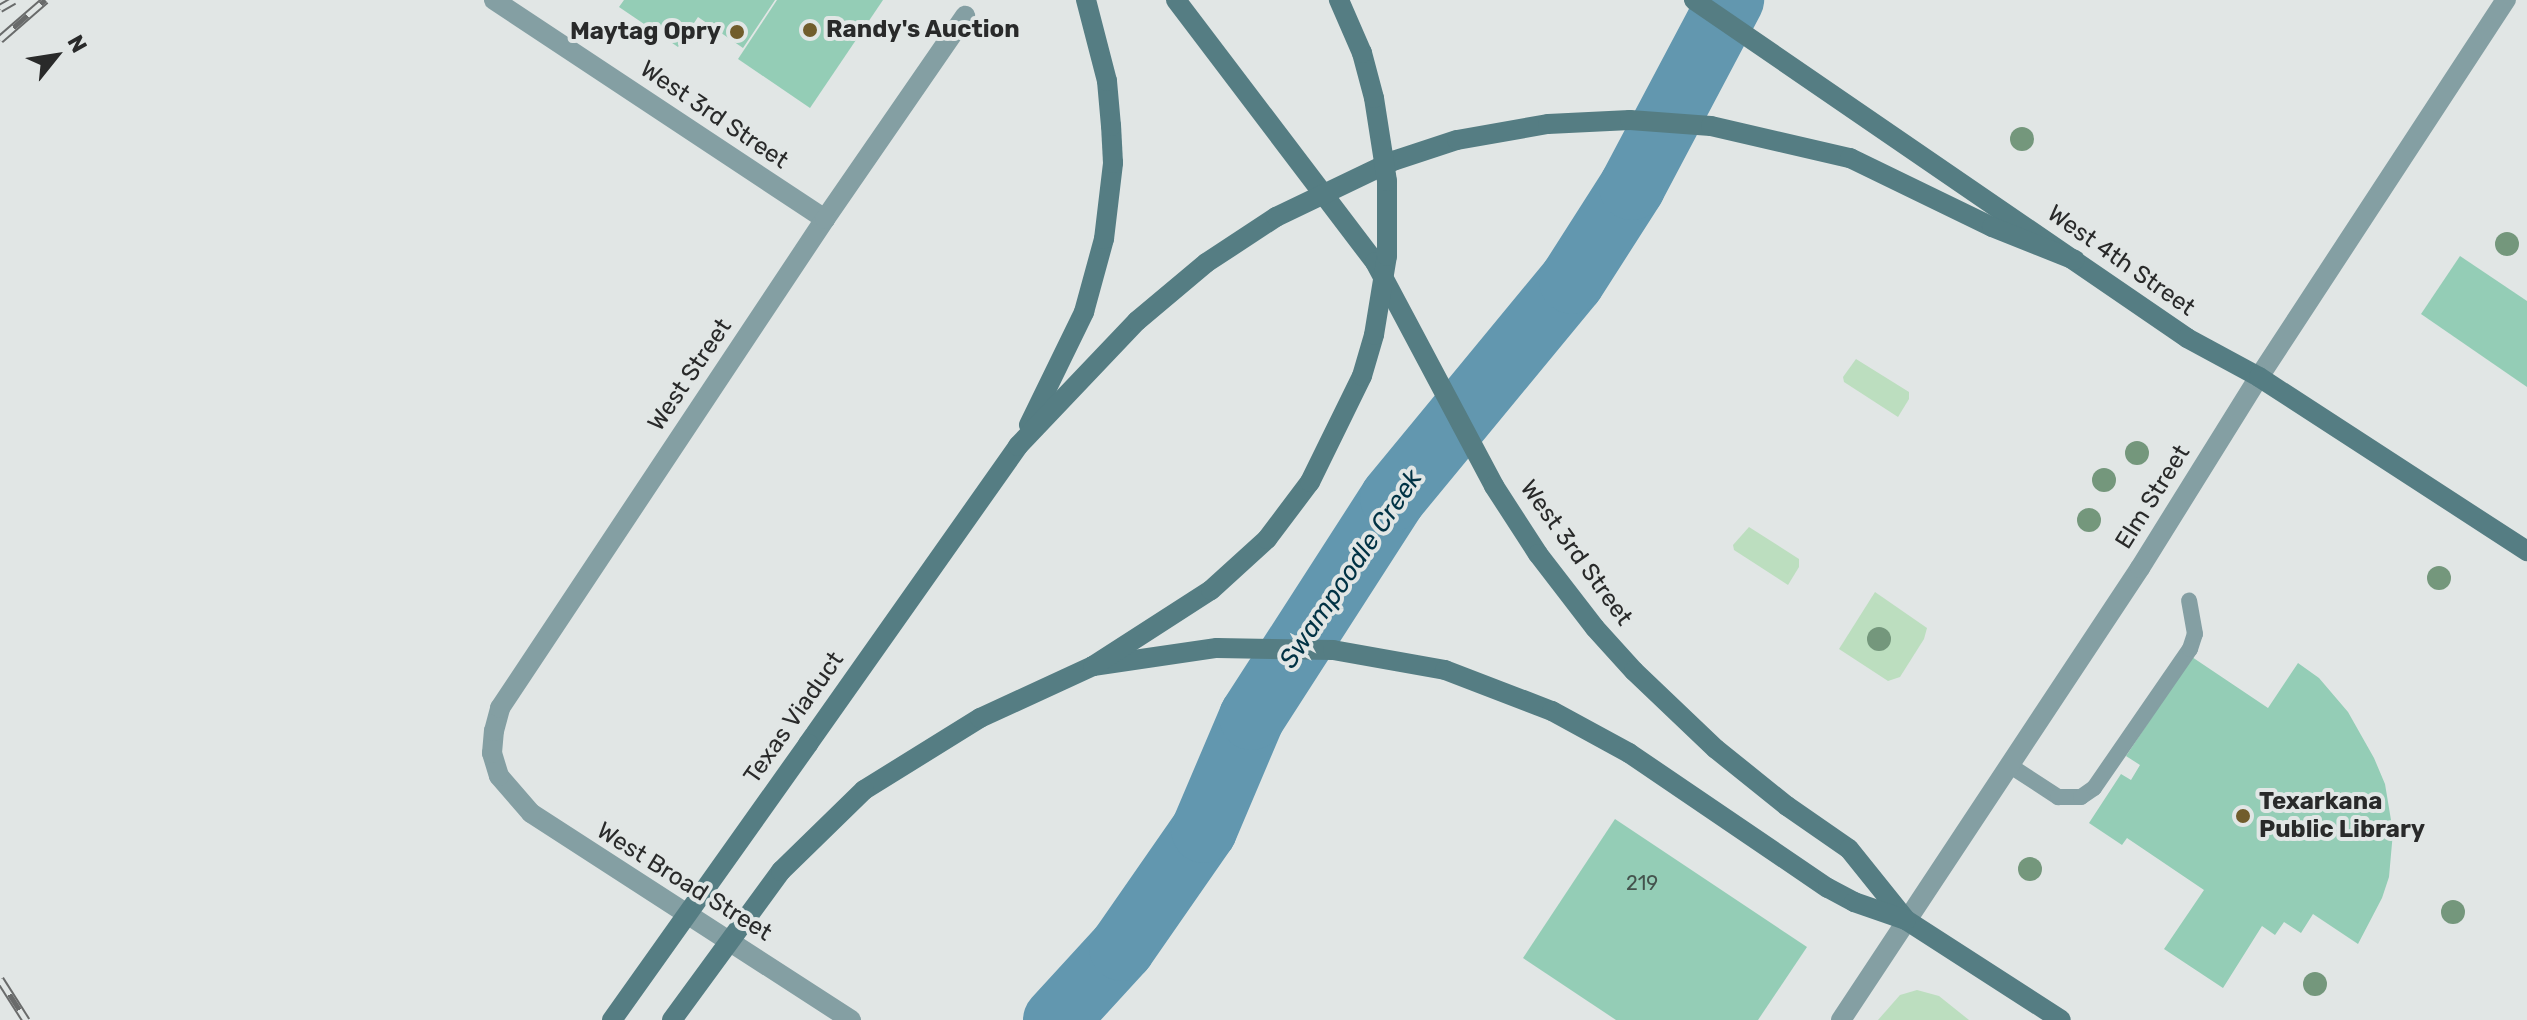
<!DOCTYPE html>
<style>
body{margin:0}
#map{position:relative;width:2527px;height:1020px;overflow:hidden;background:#e1e6e5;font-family:Rubik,sans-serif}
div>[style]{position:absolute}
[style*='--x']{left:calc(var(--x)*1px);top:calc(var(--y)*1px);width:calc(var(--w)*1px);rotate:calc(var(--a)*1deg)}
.green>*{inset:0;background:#bcdebf}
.river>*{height:66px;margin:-33px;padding:0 33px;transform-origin:33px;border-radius:33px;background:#6297af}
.building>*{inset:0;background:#94cdb6}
.lane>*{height:16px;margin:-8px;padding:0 8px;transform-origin:8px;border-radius:8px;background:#849fa3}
.street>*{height:20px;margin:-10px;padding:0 10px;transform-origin:10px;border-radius:10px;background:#849fa3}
.secondary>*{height:20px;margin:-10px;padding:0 10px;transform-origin:10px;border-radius:10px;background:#557d83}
.rail>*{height:9px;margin-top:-4.5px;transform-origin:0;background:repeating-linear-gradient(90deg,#e1e6e5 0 18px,#696b6b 0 36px);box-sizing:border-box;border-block:2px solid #696b6b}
.secondary-bridge>*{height:20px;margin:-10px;padding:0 10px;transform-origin:10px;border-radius:10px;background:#557d83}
.trees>*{width:24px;height:24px;margin:-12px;border-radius:50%;background:#74977c}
.dots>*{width:22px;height:22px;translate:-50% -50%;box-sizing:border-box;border:4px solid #e1e6e5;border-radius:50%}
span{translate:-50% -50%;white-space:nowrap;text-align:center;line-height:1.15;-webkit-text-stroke:8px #e1e6e5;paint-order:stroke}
.number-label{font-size:20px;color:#44534d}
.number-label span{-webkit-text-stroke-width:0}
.poi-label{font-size:24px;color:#292a2a;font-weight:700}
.left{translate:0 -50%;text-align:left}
.right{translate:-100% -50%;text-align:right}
.street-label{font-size:24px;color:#292a2a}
.water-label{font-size:26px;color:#003244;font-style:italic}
.north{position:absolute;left:16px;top:16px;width:80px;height:80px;-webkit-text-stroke:6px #e1e6e5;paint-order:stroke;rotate:60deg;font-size:22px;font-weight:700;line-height:32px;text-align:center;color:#292a2a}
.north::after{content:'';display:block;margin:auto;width:28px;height:36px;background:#292a2a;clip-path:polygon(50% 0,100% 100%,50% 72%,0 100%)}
</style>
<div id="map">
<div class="green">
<i style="clip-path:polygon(1856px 359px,1909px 392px,1909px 399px,1898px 417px,1844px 382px,1843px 377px)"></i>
<i style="clip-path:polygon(1749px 527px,1799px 559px,1799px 567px,1788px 585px,1734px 550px,1733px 545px)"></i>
<i style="clip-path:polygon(1875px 592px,1927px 628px,1924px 639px,1900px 677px,1888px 681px,1839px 649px)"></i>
<i style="clip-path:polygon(1917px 990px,1939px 996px,1969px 1020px,1878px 1020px,1900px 995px)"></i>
</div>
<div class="river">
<i style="--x:1056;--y:1020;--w:98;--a:-47.5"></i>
<i style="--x:1122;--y:948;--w:144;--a:-55.2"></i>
<i style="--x:1204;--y:830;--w:123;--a:-67"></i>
<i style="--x:1252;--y:717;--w:260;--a:-57.2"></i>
<i style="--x:1393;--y:498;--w:281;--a:-50.5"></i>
<i style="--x:1572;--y:281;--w:112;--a:-57.4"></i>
<i style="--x:1632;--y:187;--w:212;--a:-62.1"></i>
</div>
<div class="building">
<i style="clip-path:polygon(624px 0,775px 0,743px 48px,698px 17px,678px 47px,619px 7px)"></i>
<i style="clip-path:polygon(777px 0,883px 0,810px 108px,738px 59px)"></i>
<i style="clip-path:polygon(2460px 256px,2527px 301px,2527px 387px,2421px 314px)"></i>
<i style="clip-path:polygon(2192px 657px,2268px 708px,2298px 663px,2319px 678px,2348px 712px,2374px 758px,2385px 784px,2393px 832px,2389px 877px,2382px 898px,2358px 944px,2313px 914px,2301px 933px,2284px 922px,2275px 935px,2262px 926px,2223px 988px,2164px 949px,2204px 890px,2127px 838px,2122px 845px,2089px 823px,2121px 774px,2131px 780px,2140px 765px,2126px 756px)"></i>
<i style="clip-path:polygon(1615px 819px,1807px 947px,1758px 1020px,1616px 1020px,1523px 958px)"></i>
</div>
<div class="lane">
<i style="--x:2009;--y:765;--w:59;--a:33.1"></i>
<i style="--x:2058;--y:797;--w:23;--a:0"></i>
<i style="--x:2081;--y:797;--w:16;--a:-35"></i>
<i style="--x:2094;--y:788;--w:169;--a:-55.4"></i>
<i style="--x:2190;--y:649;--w:16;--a:-72"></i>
<i style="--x:2195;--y:634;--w:34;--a:-100"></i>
</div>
<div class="street">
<i style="--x:494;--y:0;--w:397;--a:33.5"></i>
<i style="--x:851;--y:1020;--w:381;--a:-147.1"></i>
<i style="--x:531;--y:813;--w:49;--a:-130.9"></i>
<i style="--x:499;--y:776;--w:24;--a:-107"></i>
<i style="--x:492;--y:753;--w:22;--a:-85"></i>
<i style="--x:494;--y:731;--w:24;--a:-75"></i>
<i style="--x:500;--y:708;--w:587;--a:-56.39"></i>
<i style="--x:825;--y:219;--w:247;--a:-55.4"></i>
<i style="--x:1841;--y:1020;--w:542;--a:-56.52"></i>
<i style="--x:2140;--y:568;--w:225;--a:-58.1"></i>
<i style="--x:2259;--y:377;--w:451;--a:-56.8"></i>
</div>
<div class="secondary">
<i style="--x:1176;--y:0;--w:329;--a:52.8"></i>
<i style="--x:1375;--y:262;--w:254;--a:62"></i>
<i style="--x:1494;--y:486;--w:81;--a:57.1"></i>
<i style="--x:1538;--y:554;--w:93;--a:52.4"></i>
<i style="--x:1595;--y:628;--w:58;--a:47.8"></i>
<i style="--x:1634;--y:671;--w:113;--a:43.6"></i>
<i style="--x:1716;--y:749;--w:91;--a:38.8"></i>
<i style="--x:1787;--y:806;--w:75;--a:34.7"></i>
<i style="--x:1849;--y:849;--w:91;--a:51.2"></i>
<i style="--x:1906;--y:920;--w:184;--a:32.8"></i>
<i style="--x:1694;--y:0;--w:598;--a:34.43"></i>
<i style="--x:2187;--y:338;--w:82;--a:28.4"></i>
<i style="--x:2259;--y:377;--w:320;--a:33"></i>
<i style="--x:1029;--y:425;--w:126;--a:-64"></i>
<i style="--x:1084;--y:312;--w:76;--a:-74.7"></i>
<i style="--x:1104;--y:239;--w:77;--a:-83.2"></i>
<i style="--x:1113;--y:163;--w:37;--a:-93"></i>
<i style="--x:1111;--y:126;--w:45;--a:-95.1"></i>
<i style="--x:1107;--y:81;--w:84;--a:-104.5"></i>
<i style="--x:808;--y:744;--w:365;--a:-54.8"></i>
<i style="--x:1018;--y:446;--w:173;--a:-46.4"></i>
<i style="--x:1137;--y:321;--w:90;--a:-40"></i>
<i style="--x:1206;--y:263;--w:84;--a:-33.3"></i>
<i style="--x:1276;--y:217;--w:130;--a:-25.6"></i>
<i style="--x:1393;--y:161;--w:67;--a:-18.2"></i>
<i style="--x:1457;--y:140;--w:92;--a:-10"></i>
<i style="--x:1548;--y:124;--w:82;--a:-2.8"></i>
<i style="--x:1630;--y:120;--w:81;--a:4.2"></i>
<i style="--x:1711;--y:126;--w:143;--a:13"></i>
<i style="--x:1850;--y:158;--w:158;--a:25.9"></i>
<i style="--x:1992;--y:227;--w:89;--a:21.7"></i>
<i style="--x:864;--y:790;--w:137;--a:-31.8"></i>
<i style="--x:980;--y:718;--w:124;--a:-24.7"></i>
<i style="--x:1093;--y:666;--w:125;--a:-8.3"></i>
<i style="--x:1217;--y:648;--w:116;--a:1"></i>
<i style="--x:1333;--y:650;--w:114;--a:10.1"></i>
<i style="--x:1445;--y:670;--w:115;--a:21"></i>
<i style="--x:1552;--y:711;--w:88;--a:28.6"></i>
<i style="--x:1629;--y:753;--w:240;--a:34.2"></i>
<i style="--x:1828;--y:888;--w:30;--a:28"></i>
<i style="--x:1854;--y:902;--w:55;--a:19.1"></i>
</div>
<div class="rail">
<i style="--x:0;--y:8;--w:16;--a:-30"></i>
<i style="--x:0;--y:39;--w:60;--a:-40.9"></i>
<i style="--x:0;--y:979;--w:49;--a:57.6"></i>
</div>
<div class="secondary-bridge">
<i style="--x:1093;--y:666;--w:140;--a:-32.8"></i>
<i style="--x:1211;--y:590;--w:76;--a:-42.3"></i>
<i style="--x:1267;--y:539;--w:71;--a:-53"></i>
<i style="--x:1310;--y:482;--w:118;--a:-63.9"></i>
<i style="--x:1362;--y:376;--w:43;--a:-73.7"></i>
<i style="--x:1374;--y:335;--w:80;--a:-80.7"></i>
<i style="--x:1387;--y:256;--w:75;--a:-90"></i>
<i style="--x:1387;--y:181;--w:84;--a:-98.9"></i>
<i style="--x:1374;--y:98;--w:47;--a:-104.9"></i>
<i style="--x:1362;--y:53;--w:58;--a:-113.5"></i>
<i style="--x:612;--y:1020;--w:339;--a:-54.6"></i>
<i style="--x:672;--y:1020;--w:185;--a:-53.8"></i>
<i style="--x:781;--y:871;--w:116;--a:-44.3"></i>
</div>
<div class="trees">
<i style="left:2022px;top:139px"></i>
<i style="left:2507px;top:244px"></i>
<i style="left:2137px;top:453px"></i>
<i style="left:2104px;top:480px"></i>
<i style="left:2089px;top:520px"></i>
<i style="left:2439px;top:578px"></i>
<i style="left:1879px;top:639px"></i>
<i style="left:2030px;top:869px"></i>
<i style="left:2453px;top:912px"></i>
<i style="left:2315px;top:984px"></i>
</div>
<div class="dots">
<i style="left:810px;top:30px;background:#715d2c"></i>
<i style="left:737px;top:32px;background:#715d2c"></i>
<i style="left:2243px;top:816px;background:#715d2c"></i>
</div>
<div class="number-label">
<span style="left:1642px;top:883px">219</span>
</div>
<div class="poi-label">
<span class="left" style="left:826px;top:30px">Randy's Auction</span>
<span class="right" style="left:721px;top:32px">Maytag Opry</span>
<span class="left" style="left:2259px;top:816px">Texarkana<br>Public Library</span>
</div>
<div class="street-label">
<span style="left:714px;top:115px;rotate:34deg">West 3rd Street</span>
<span style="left:2121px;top:261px;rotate:35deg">West 4th Street</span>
<span style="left:690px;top:375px;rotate:-56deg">West Street</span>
<span style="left:2153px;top:497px;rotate:-58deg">Elm Street</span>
<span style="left:1576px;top:553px;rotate:54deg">West 3rd Street</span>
<span style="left:794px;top:718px;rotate:-55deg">Texas Viaduct</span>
<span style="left:684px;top:882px;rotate:32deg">West Broad Street</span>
</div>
<div class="water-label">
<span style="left:1351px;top:569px;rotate:-56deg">Swampoodle Creek</span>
</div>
<div class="north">N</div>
</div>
